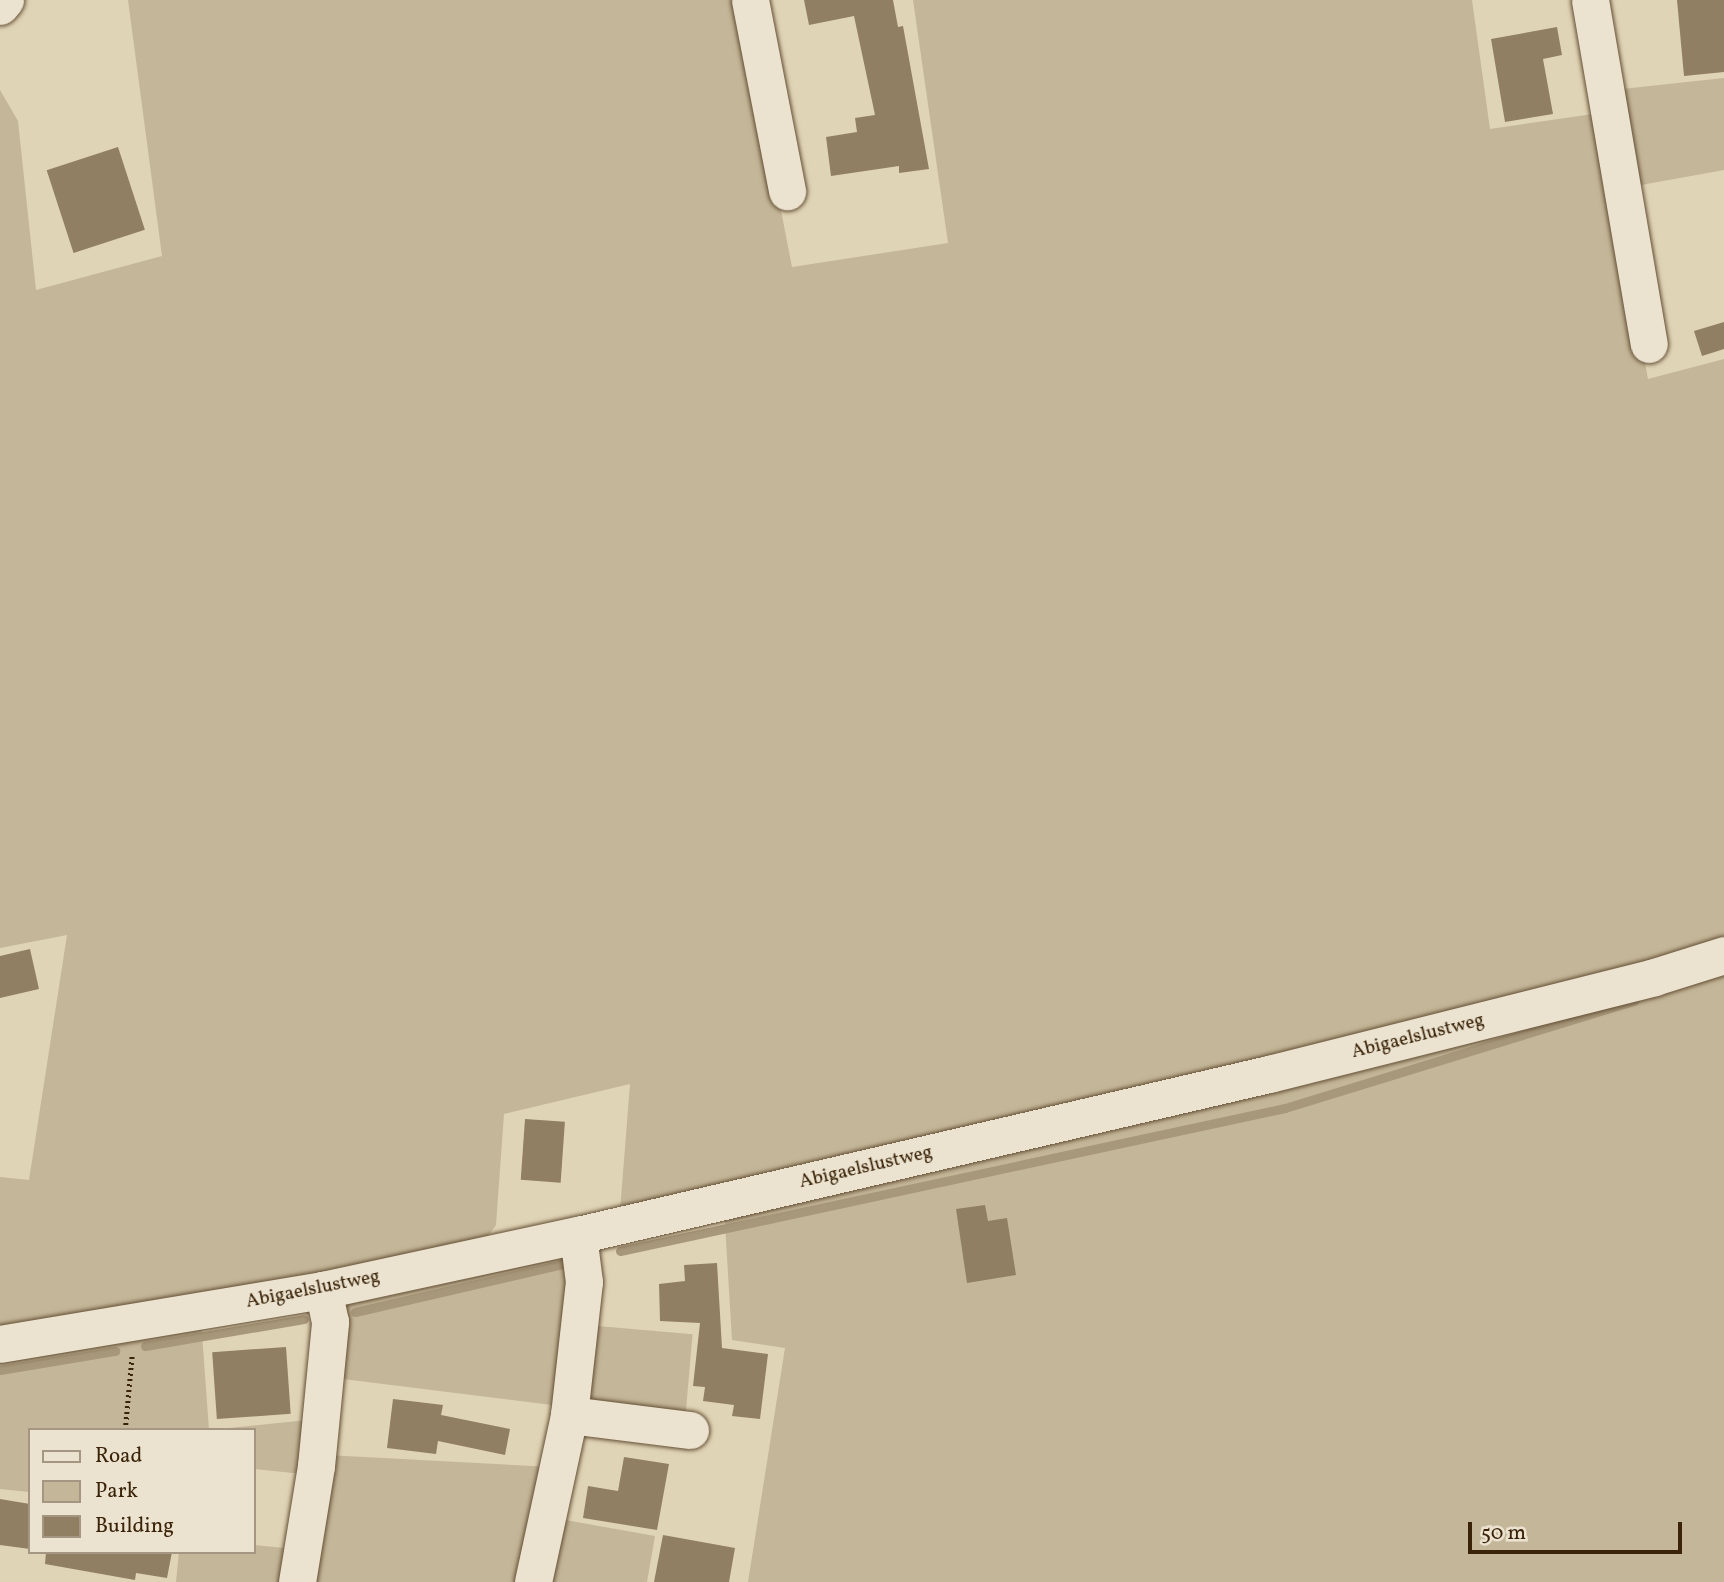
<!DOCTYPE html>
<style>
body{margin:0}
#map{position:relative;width:1724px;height:1582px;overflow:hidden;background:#e0d4b6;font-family:Vollkorn,serif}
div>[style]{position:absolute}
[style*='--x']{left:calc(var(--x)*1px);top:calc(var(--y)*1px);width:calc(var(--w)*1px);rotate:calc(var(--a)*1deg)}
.green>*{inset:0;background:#c4b698;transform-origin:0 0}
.stream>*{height:9px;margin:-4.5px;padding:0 4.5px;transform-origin:4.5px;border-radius:4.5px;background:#a8987b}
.building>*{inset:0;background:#907f62;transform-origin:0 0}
.path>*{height:4.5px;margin-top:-2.25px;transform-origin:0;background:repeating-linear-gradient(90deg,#3a2308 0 2px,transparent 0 5.5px)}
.roads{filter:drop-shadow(0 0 2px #644f34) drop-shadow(0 0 2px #644f34)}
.minor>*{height:37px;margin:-18.5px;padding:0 18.5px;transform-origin:18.5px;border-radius:18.5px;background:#ebe3d0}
span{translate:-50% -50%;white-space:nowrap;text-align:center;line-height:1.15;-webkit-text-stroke:5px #ebe3d0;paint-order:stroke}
.street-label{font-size:19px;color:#3a2308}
.legend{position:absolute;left:28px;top:1428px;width:228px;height:126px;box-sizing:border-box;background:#ebe3d0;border:2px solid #a49680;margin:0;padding:9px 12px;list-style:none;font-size:21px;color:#3a2308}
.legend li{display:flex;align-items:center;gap:14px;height:35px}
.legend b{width:35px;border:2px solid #a49680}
.scale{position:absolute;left:1468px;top:1522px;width:214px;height:32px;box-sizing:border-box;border:4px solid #3a2308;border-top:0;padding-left:9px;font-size:21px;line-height:24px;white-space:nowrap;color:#3a2308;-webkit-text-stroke:5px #ebe3d0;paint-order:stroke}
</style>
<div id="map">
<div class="green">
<i style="clip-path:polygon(128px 0,740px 0,792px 267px,948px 243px,913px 0,1472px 0,1490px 129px,1600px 113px,1648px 379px,1724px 359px,1724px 945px,1649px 969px,620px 1211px,630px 1084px,504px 1114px,496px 1225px,486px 1239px,415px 1262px,0 1334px,0 1177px,29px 1180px,67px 935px,0 948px,0 90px,18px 121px,36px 290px,162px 256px)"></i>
<i style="clip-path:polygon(1724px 78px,1724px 170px,1630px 187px,1613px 90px)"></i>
<i style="clip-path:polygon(1724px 962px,1724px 1582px,748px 1582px,785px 1348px,732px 1340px,724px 1207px)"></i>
<i style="clip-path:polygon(568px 1252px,560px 1406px,335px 1378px,341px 1306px,350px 1300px)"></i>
<i style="clip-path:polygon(201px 1320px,209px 1430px,308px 1420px,303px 1474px,254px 1469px,254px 1430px,30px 1430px,30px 1492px,0 1489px,0 1353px)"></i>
<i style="left:586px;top:1325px;width:107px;height:81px;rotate:5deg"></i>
<i style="clip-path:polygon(326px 1455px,551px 1467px,528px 1582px,305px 1582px)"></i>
<i style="clip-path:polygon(554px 1518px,655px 1536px,647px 1582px,540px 1582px)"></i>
<i style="clip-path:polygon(254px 1545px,285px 1548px,280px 1582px,176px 1582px,179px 1552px,254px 1552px)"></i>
</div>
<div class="stream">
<i style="--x:620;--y:1251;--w:680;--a:-12.14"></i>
<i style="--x:1285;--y:1108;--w:366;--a:-17.1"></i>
<i style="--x:355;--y:1312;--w:223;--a:-13"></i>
<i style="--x:145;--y:1346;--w:161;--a:-9.6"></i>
<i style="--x:0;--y:1370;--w:117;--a:-9.4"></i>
</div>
<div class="building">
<i style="clip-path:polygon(804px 0,893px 0,898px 27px,903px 26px,929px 169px,899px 173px,899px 166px,831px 176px,826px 137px,857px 132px,855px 118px,875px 115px,854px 16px,809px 25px)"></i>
<i style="clip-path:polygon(1677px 0,1724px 0,1724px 72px,1684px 76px)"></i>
<i style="clip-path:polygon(1557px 27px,1562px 55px,1543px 59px,1553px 114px,1505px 122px,1491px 39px)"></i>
<i style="left:118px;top:147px;width:87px;height:75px;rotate:72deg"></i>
<i style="clip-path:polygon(1724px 322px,1724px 349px,1702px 356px,1694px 331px)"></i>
<i style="clip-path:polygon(30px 949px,39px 989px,0 998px,0 956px)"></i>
<i style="left:525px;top:1119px;width:40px;height:61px;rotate:4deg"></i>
<i style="clip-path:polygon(985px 1205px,988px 1221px,1007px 1218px,1016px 1275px,967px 1283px,956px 1209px)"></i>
<i style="clip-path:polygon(717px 1263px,722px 1348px,768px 1354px,760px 1419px,732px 1416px,734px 1405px,703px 1401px,705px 1387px,693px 1386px,700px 1323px,660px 1321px,659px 1284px,685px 1281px,684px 1265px)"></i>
<i style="left:286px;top:1347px;width:67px;height:74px;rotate:86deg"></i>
<i style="clip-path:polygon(393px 1399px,443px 1405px,441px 1415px,510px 1429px,505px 1455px,438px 1441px,436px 1454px,387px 1448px)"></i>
<i style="clip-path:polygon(624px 1457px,669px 1464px,657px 1530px,583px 1518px,588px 1486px,618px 1491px)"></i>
<i style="clip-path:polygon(0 1499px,30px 1504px,30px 1549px,0 1545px)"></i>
<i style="clip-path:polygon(663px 1535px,735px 1548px,729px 1582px,654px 1582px)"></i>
<i style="clip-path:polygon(46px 1552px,172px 1552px,167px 1578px,136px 1573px,135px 1580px,45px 1564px)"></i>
</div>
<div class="path">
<i style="--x:125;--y:1430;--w:75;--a:-84.7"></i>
</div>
<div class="roads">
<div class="minor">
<i style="--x:750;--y:0;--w:195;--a:79"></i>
<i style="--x:1590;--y:0;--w:349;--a:80.3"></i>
<i style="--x:0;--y:6;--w:8;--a:-50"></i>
<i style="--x:0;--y:1344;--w:327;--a:-9.5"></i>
<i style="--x:323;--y:1290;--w:261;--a:-12.2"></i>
<i style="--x:578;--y:1235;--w:710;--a:-13.12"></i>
<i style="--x:1269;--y:1074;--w:397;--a:-14.1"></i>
<i style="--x:1654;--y:977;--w:73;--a:-17.4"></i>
<i style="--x:569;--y:1415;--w:122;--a:7.1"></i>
<i style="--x:297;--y:1582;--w:118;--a:-80.7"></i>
<i style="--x:316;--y:1466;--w:145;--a:-84.4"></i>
<i style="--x:330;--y:1322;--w:33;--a:-102"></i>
<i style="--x:533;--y:1582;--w:171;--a:-77.8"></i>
<i style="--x:569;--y:1415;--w:134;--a:-83.6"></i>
<i style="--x:584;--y:1282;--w:47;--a:-97.3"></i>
</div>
</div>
<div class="street-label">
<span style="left:1418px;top:1037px;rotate:-14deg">Abigaelslustweg</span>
<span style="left:866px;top:1168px;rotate:-13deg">Abigaelslustweg</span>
<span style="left:313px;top:1290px;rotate:-11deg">Abigaelslustweg</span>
</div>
<ul class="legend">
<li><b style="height:9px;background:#ebe3d0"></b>Road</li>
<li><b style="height:19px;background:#c4b698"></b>Park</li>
<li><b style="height:19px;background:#907f62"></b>Building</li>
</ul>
<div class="scale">50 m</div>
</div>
